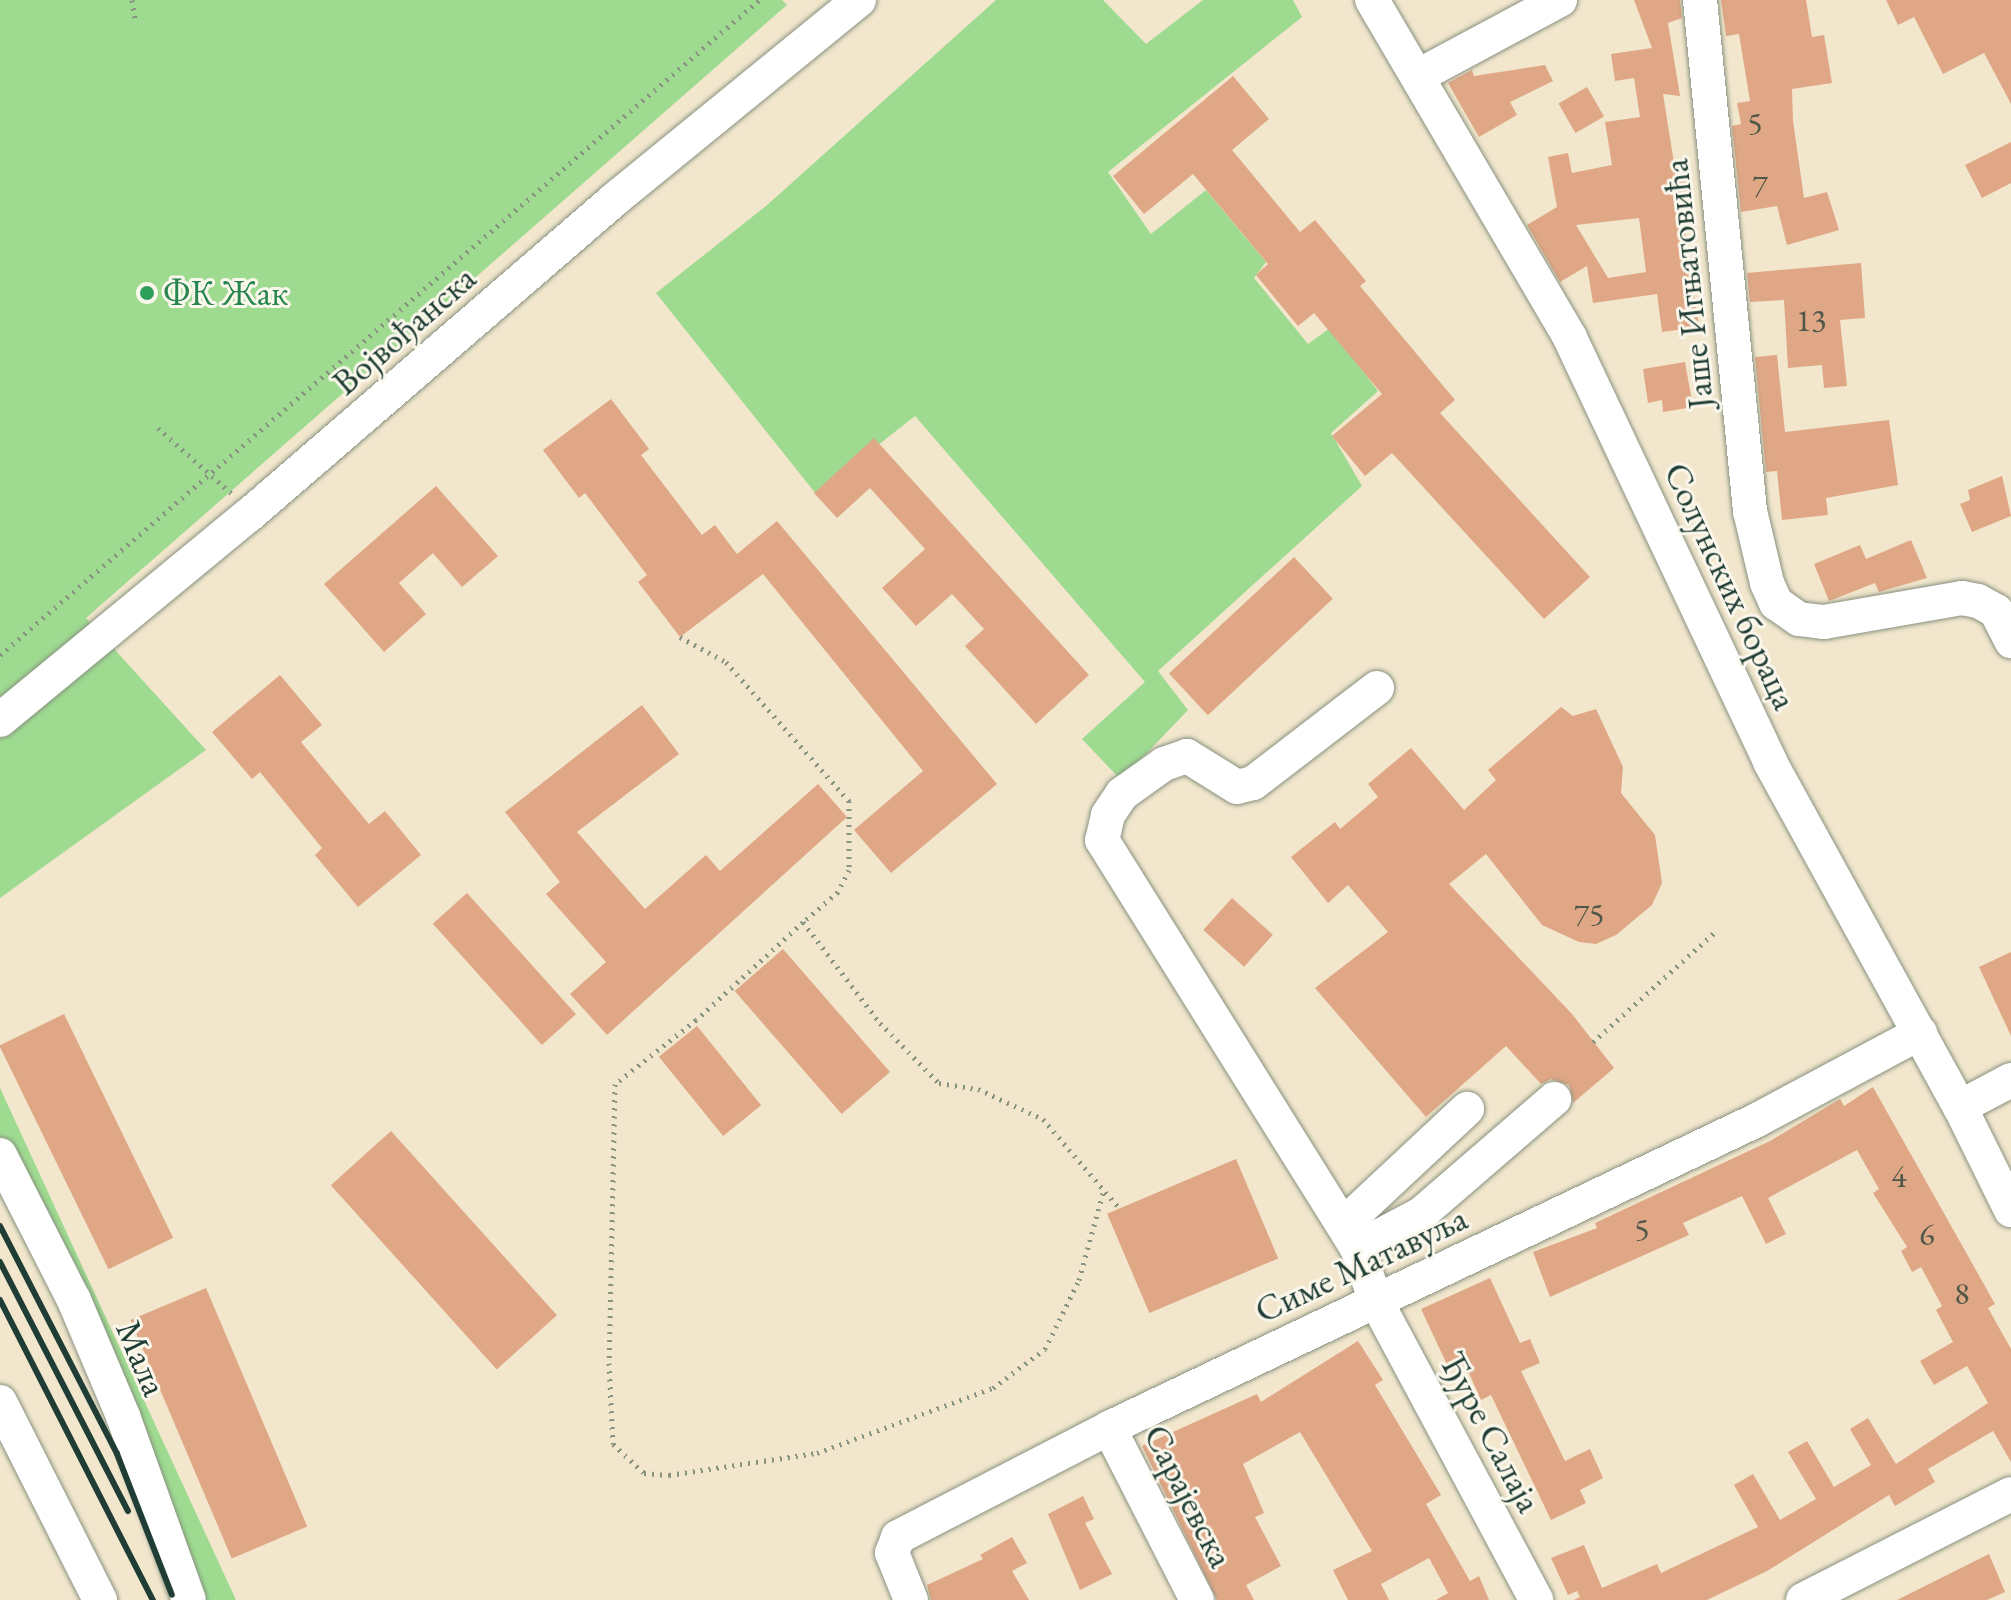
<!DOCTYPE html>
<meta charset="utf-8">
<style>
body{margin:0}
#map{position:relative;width:2011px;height:1600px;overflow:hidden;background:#f2e7cd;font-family:"EB Garamond",serif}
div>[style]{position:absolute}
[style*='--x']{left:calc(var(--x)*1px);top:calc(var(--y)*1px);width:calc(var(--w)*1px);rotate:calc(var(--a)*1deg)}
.green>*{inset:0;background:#9edb90}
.building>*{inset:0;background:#dfa785;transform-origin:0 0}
.path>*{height:5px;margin-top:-2.5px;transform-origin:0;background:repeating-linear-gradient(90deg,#889280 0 2px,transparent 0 8px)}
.roads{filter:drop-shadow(0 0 2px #889280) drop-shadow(0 0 2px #889280)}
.minor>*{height:34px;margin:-17px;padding:0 17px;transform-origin:17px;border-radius:17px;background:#fff}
.rail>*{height:6px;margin:-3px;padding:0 3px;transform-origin:3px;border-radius:3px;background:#1f3d34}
.dots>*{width:22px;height:22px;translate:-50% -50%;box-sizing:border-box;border:4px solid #fbf7ec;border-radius:50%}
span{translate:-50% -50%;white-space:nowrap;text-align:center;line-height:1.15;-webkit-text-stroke:6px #fbf7ec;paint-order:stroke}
.number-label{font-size:32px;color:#4f5848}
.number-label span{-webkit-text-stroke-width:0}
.street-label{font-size:36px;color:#1f3d34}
.leisure-label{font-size:36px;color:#27864d}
.left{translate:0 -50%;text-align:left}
</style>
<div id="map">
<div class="green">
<i style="clip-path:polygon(0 0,782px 0,787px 5px,86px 618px,206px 750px,0 898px)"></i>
<i style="clip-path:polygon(996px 0,1103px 0,1146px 44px,1203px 0,1293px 0,1302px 17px,1108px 172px,1151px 234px,1206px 190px,1266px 262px,1254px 278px,1308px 344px,1330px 328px,1378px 391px,1331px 433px,1362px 486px,1158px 671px,1188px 710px,1121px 780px,1082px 739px,1145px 682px,915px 416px,816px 494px,656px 293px,766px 206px)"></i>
<i style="clip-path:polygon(0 1088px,236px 1600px,197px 1600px,152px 1485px,0 1185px)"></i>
</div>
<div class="building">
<i style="clip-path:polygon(evenodd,1634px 0,1680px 0,1682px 18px,1668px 23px,1680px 96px,1663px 94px,1677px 182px,1690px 181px,1696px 228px,1685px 230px,1699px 327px,1662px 332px,1657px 294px,1593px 303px,1587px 266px,1560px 282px,1527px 225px,1557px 207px,1548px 157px,1568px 153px,1572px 173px,1612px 165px,1605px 122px,1640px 117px,1634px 78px,1615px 81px,1611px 54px,1652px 48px,1634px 0,1639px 218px,1646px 272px,1608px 278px,1576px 225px,1639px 218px)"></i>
<i style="clip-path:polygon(1721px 0,1806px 0,1812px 37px,1824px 35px,1832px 83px,1792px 89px,1793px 121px,1804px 198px,1827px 192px,1839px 230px,1787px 245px,1777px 206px,1741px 212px,1732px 126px,1741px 124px,1737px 103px,1750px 101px,1739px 34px,1726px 36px)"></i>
<i style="clip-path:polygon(1886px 0,2011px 0,2011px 104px,1984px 53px,1943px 74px,1914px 17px,1898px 25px)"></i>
<i style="clip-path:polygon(1545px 65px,1553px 81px,1510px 102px,1517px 115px,1479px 137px,1448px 83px,1472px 70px,1474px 76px)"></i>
<i style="clip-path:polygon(1233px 76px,1269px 119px,1232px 150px,1300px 232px,1315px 220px,1366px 281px,1360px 286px,1455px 400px,1440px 413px,1590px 577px,1544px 619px,1392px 453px,1365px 476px,1332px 436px,1382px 394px,1314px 313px,1298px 326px,1256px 275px,1268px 264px,1193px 174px,1144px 214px,1113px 176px)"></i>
<i style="left:1587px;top:87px;width:34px;height:33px;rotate:60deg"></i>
<i style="clip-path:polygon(2011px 142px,2011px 183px,1982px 198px,1965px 165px)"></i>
<i style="clip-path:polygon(1861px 263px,1865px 318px,1840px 320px,1847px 386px,1824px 388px,1822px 365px,1788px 368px,1784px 300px,1750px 302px,1747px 273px)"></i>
<i style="clip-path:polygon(1777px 355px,1785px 432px,1889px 420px,1898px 485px,1826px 498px,1828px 515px,1782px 520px,1777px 471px,1766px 472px,1755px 357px)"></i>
<i style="clip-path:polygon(1685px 362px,1693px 407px,1663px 412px,1662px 400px,1648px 403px,1643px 369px)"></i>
<i style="clip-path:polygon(611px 399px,649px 449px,641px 455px,702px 535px,715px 525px,737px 554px,777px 521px,997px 784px,891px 873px,854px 830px,923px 771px,763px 574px,680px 637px,638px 582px,647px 575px,585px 493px,579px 498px,543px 450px)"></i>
<i style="clip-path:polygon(874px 438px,1089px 675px,1036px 724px,965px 646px,984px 629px,952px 594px,916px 626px,882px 588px,925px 549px,870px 488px,837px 518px,814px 493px)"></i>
<i style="clip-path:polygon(2002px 476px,2011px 516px,1972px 532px,1960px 504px,1970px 500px,1968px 490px)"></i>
<i style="clip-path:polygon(436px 486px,498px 556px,462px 587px,433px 553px,399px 583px,426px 614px,384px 652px,324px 584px)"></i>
<i style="clip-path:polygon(1911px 540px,1927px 578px,1879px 592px,1875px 583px,1829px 601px,1814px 564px,1860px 545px,1866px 559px)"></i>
<i style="left:1294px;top:557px;width:57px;height:171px;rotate:47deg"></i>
<i style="clip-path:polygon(280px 675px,322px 725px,301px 742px,369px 824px,385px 811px,421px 855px,358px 907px,315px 855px,322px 848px,260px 772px,252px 779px,212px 732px)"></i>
<i style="clip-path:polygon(642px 705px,679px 754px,577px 832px,645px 909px,706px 855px,720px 871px,818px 784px,847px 817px,607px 1035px,570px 994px,606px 962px,546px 894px,560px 882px,505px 812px)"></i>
<i style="clip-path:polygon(1561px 707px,1573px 716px,1596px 709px,1623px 767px,1621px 793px,1655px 835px,1662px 883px,1652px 905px,1616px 935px,1596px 944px,1579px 942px,1542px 925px,1486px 854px,1449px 884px,1572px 1014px,1614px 1068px,1573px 1103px,1569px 1085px,1551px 1079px,1541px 1084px,1506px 1046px,1426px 1117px,1315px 988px,1388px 932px,1348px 885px,1328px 903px,1291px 857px,1335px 822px,1340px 829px,1378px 797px,1368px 784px,1411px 748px,1464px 810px,1496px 780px,1488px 770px)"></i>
<i style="left:467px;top:893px;width:163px;height:46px;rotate:48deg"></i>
<i style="left:1232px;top:898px;width:55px;height:43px;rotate:42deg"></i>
<i style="left:783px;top:949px;width:163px;height:64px;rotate:49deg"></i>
<i style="clip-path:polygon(2011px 952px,2011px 1036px,1979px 967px)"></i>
<i style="left:64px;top:1014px;width:249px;height:72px;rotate:64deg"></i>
<i style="left:697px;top:1026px;width:102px;height:49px;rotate:51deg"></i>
<i style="clip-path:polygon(1873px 1087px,1995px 1304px,1988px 1308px,2011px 1349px,2011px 1462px,1993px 1431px,1928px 1469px,1935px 1482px,1895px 1506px,1889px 1495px,1767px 1571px,1707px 1600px,1574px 1600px,1580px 1597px,1577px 1591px,1568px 1595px,1551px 1558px,1584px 1545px,1602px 1588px,1657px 1564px,1661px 1573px,1758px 1527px,1734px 1485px,1753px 1474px,1780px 1520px,1816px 1499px,1788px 1452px,1807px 1441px,1834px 1487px,1871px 1465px,1850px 1429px,1868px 1418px,1896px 1464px,1988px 1403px,1967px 1366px,1934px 1385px,1920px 1361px,1953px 1342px,1936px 1310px,1942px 1306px,1921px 1267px,1912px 1272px,1901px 1251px,1907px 1247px,1873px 1193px,1879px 1189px,1857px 1150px,1768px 1198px,1786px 1234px,1766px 1244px,1742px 1196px,1683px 1223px,1689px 1235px,1550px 1297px,1533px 1252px,1597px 1228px,1595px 1223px,1770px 1141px,1840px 1099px,1844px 1106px)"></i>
<i style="left:391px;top:1131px;width:248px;height:81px;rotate:48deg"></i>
<i style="left:1236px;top:1159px;width:108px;height:140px;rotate:67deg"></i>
<i style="clip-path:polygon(1490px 1278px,1520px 1343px,1530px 1339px,1540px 1363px,1521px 1371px,1565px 1461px,1590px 1449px,1603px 1478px,1580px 1490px,1586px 1503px,1551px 1520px,1491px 1395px,1481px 1400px,1465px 1364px,1450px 1371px,1421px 1309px)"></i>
<i style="left:206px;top:1288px;width:259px;height:82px;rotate:67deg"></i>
<i style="clip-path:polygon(1358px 1341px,1383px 1380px,1375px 1385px,1441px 1495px,1426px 1504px,1470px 1581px,1479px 1576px,1489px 1600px,1436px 1600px,1448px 1593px,1429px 1558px,1381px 1584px,1389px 1600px,1348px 1600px,1333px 1570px,1372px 1551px,1300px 1432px,1243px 1464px,1264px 1513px,1255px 1517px,1281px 1566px,1246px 1585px,1254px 1600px,1217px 1600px,1142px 1446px,1257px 1394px,1261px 1402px)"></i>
<i style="clip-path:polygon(1083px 1496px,1094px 1519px,1085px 1523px,1112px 1574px,1080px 1590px,1048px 1514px)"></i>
<i style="clip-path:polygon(1012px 1537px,1027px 1563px,1012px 1571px,1029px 1600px,931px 1600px,927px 1585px,983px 1559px,980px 1555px)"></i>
<i style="clip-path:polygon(1989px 1554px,2005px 1592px,1987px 1600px,1897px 1600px)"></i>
</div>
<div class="path">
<i style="--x:132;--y:0;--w:20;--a:81"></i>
<i style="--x:158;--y:428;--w:98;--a:41.7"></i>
<i style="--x:680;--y:637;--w:52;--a:28.5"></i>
<i style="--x:726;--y:662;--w:186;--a:48.5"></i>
<i style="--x:849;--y:801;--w:69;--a:90"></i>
<i style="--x:849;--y:870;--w:25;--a:117"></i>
<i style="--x:838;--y:892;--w:46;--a:139.4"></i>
<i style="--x:803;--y:922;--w:127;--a:52.7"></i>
<i style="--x:880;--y:1023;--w:84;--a:45.5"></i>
<i style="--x:939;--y:1083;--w:39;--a:9"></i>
<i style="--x:978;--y:1089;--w:72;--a:24.8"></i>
<i style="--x:1043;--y:1119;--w:117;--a:49.5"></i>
<i style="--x:0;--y:655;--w:1003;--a:-40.79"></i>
<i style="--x:803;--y:922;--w:145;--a:137.5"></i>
<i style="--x:696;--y:1020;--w:103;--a:141.7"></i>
<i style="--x:615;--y:1084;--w:279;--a:91.2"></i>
<i style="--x:609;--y:1363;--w:81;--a:87.2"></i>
<i style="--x:613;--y:1444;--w:42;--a:43.1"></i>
<i style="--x:644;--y:1473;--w:25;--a:5"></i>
<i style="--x:669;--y:1475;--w:150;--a:-8.5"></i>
<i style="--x:817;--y:1453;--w:188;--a:-20.3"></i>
<i style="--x:993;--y:1388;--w:65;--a:-36.9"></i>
<i style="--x:1045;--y:1349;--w:77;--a:-63.8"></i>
<i style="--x:1079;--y:1280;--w:94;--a:-74.6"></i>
<i style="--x:1593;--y:1042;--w:163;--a:-42"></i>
</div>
<div class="roads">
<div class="minor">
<i style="--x:1372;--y:0;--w:392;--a:59.6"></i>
<i style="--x:1570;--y:338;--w:469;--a:64.7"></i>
<i style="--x:1770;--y:762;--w:394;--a:61.2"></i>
<i style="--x:1960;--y:1107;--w:115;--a:63.7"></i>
<i style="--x:1700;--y:0;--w:513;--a:84.41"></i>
<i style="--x:1750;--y:511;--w:74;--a:76.7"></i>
<i style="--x:1767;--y:583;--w:22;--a:66"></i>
<i style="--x:1776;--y:603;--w:28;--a:35"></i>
<i style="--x:1799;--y:619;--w:25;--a:7"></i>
<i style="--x:1824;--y:622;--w:140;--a:-9.9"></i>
<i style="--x:1962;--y:598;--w:16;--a:11"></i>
<i style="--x:1978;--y:601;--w:21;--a:29"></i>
<i style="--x:1996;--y:611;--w:34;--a:63"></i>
<i style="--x:1420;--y:75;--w:159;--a:-28.2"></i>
<i style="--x:1377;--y:688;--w:156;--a:142.5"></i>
<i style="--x:1253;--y:783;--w:16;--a:166"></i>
<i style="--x:1237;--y:787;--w:59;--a:-148.2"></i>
<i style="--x:1187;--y:756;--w:24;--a:161"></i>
<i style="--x:1164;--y:764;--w:52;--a:144.5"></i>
<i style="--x:1122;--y:794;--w:25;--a:124"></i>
<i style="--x:1108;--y:815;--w:26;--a:103"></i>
<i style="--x:1102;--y:840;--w:481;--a:58"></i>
<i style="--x:1357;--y:1248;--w:56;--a:70.3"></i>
<i style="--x:1376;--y:1301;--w:339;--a:61.8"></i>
<i style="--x:0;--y:720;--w:323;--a:-39.5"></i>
<i style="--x:249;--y:515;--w:484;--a:-40.8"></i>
<i style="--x:615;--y:199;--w:315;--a:-39.2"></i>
<i style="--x:1960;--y:1107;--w:58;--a:-27.9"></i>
<i style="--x:0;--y:1155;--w:163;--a:63"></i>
<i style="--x:74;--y:1300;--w:126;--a:67.1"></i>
<i style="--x:123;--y:1416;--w:195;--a:70.3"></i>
<i style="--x:1343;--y:1225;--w:170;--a:-43.1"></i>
<i style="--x:1357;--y:1248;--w:72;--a:-28"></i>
<i style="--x:1421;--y:1214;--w:176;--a:-40.8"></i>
<i style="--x:0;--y:1402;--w:222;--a:63.2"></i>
<i style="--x:1109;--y:1428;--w:193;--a:62.9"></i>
<i style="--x:911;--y:1600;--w:51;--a:-112"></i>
<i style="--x:892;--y:1553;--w:17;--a:-69"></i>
<i style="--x:898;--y:1537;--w:237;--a:-27.3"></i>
<i style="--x:1109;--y:1428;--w:717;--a:-25.42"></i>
<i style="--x:1757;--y:1120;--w:185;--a:-28.1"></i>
<i style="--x:1803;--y:1600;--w:233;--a:-27"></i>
</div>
</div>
<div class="rail">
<i style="--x:0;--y:1226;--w:256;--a:62.8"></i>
<i style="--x:117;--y:1454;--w:151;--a:68.7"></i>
<i style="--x:0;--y:1262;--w:280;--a:62.8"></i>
<i style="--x:0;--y:1300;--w:337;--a:63"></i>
</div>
<div class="dots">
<i style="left:147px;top:293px;background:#2e9e5b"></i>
</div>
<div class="number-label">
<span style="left:1755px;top:123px">5</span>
<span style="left:1760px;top:185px">7</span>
<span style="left:1811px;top:320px">13</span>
<span style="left:1589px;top:914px">75</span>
<span style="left:1899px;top:1176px">4</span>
<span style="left:1642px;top:1229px">5</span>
<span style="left:1927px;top:1234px">6</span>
<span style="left:1962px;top:1293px">8</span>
</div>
<div class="street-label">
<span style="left:1688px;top:284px;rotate:-96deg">Јаше Игњатовића</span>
<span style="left:404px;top:330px;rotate:-41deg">Војвођанска</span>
<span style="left:1731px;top:586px;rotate:65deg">Солунских бораца</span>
<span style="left:1361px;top:1264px;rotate:-25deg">Симе Матавуља</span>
<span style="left:142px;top:1358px;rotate:67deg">Мала</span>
<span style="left:1491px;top:1432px;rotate:62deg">Ђуре Салаја</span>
<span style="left:1189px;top:1496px;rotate:63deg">Сарајевска</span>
</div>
<div class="leisure-label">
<span class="left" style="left:163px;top:293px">ФК Жак</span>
</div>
</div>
